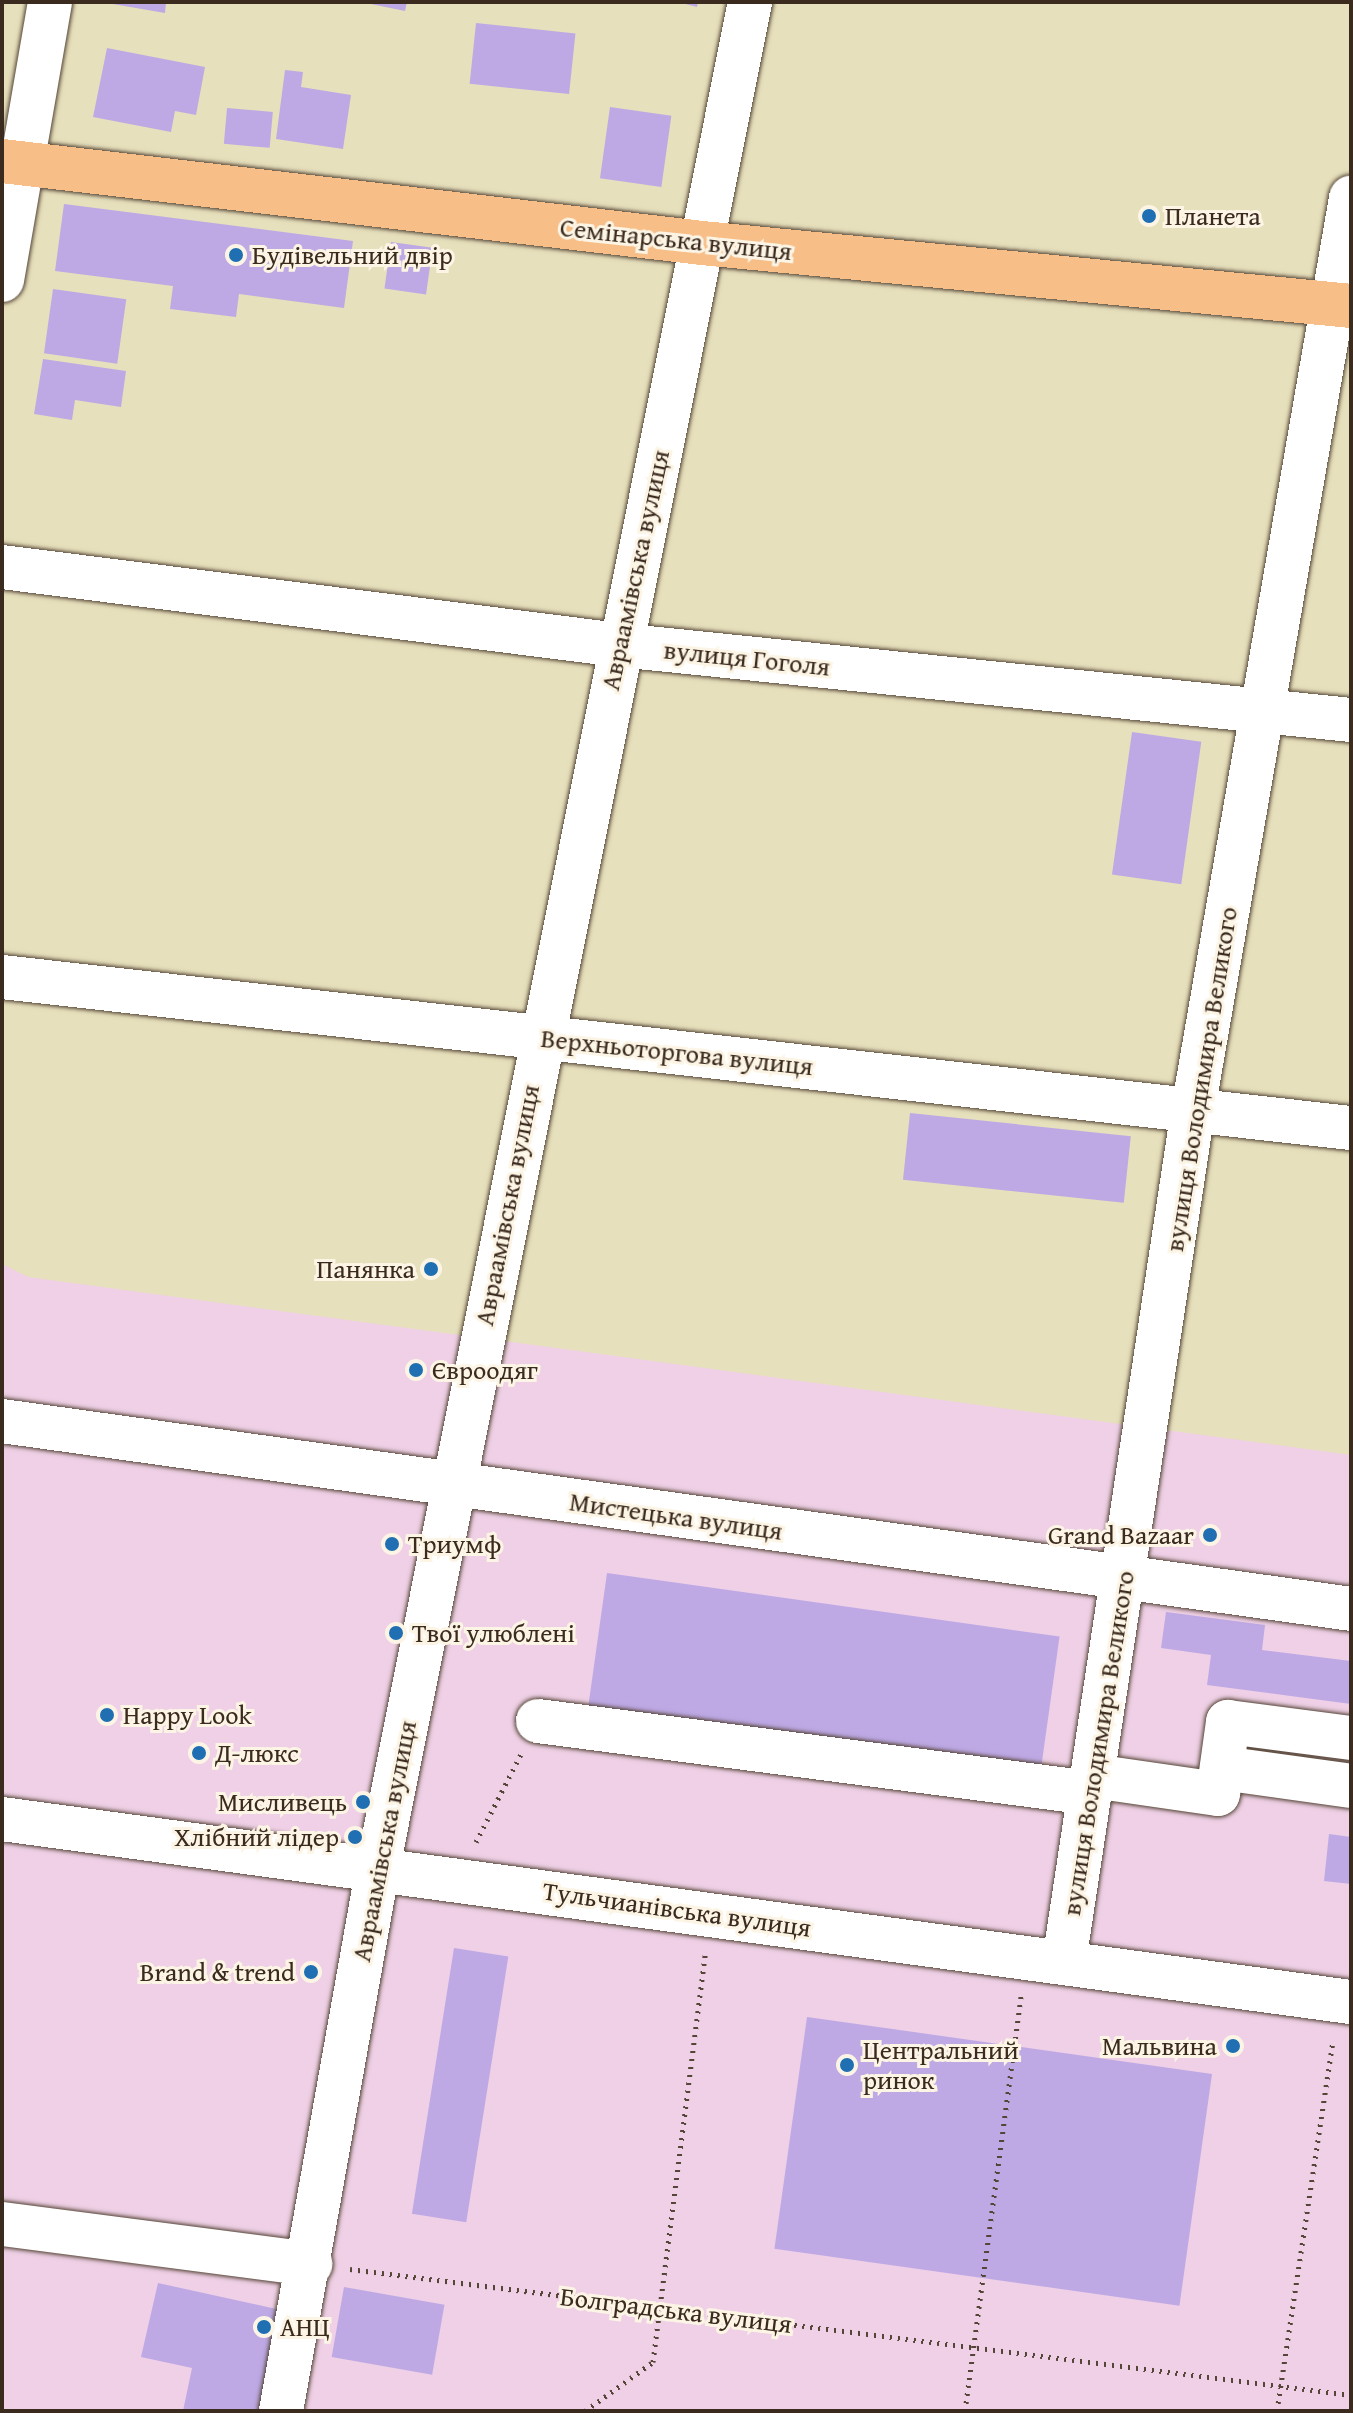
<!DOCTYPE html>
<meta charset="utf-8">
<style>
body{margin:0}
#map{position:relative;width:1353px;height:2413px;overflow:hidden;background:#e7e0bc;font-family:"Gentium Book Plus",serif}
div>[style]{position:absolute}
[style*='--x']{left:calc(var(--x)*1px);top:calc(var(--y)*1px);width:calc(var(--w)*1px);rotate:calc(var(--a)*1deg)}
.built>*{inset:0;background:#efd0e6}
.building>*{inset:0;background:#bea9e5;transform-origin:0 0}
.path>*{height:5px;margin-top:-2.5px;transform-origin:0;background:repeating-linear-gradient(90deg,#554536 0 2px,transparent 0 8px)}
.roads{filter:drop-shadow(0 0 2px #554536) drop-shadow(0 0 2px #554536)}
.minor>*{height:44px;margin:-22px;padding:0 22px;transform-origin:22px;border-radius:22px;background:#fff}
.major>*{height:44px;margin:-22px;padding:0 22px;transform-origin:22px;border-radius:22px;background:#f7be88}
.dots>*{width:22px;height:22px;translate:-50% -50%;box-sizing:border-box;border:4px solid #fcf5e5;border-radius:50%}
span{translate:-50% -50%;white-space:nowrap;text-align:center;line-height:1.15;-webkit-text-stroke:6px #fcf5e5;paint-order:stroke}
.poi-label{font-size:26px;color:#3b2a1e}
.left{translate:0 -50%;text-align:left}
.right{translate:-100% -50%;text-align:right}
.street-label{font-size:26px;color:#3b2a1e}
.frame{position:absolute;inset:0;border:4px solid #3b2a1e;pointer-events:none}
</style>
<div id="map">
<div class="built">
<i style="clip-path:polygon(2px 1264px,28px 1277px,1351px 1455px,1351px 2411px,2px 2411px)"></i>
</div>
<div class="building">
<i style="clip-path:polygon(101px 2px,166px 2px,165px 13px)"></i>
<i style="clip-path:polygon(361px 2px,407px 2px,405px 11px)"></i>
<i style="clip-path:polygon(678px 2px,698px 2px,697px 7px)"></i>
<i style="left:476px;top:23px;width:100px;height:61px;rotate:6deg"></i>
<i style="clip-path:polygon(107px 48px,205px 67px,196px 115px,175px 111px,171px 132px,93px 117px)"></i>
<i style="clip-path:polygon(285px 70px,303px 72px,301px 87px,351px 95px,343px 149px,276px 139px)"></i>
<i style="left:610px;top:107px;width:62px;height:72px;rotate:8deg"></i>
<i style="left:227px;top:108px;width:46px;height:36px;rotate:5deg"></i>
<i style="clip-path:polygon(64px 204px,353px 241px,344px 308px,239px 294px,236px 317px,170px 309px,173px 286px,55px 271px)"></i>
<i style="left:391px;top:242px;width:42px;height:47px;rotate:8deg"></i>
<i style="left:53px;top:289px;width:74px;height:65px;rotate:8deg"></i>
<i style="clip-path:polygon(43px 359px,126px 371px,121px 407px,75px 400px,72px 420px,34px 414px)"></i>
<i style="left:1132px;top:732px;width:70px;height:144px;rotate:8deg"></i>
<i style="left:910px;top:1113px;width:222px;height:67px;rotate:6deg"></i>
<i style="left:607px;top:1573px;width:457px;height:140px;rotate:8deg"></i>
<i style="clip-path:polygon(1166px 1612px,1265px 1625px,1262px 1650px,1351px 1661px,1351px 1704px,1207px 1685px,1211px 1655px,1161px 1648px)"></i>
<i style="clip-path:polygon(1329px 1834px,1351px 1837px,1351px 1884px,1324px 1881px)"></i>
<i style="left:454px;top:1948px;width:55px;height:269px;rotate:9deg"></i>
<i style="left:807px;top:2017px;width:409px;height:234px;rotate:8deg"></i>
<i style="clip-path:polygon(158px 2283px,281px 2310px,259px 2411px,183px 2411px,192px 2368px,141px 2357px)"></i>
<i style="left:344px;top:2287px;width:102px;height:71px;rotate:10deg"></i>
</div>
<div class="path">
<i style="--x:476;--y:1842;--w:99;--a:-62.9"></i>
<i style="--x:350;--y:2269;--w:1009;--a:7.17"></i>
<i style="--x:585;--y:2411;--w:84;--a:-35.8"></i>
<i style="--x:653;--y:2362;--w:411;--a:-82.7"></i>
<i style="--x:965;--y:2411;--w:419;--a:-82.3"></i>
<i style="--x:1277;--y:2411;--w:375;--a:-81.4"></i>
</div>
<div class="roads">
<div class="minor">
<i style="--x:2;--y:280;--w:282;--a:-80.2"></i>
<i style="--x:2;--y:567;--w:622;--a:7.21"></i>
<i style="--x:619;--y:645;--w:736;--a:5.85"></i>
<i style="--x:2;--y:977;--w:1357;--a:6.39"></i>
<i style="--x:2;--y:1421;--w:1362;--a:7.93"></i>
<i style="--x:538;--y:1721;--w:557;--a:7.43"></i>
<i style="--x:1222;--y:1768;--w:130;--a:7.9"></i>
<i style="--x:1093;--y:1776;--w:126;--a:8.2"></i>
<i style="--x:1218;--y:1794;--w:73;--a:-82.1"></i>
<i style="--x:1228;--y:1722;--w:124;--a:7.4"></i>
<i style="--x:2;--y:1819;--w:1361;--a:7.73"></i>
<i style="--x:1064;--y:1962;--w:862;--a:-81.39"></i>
<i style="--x:1193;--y:1110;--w:926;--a:-80.17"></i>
<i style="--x:2;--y:2224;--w:311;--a:7.4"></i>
<i style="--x:281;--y:2411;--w:553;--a:-79.89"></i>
<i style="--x:378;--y:1867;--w:1902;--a:-78.72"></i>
</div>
<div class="major">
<i style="--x:2;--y:161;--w:705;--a:6.68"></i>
<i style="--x:702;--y:243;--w:652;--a:5.54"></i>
</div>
</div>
<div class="dots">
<i style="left:1149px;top:216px;background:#1f6fb2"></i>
<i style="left:236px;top:255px;background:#1f6fb2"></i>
<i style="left:431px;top:1269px;background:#1f6fb2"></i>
<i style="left:416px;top:1370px;background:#1f6fb2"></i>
<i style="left:1210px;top:1535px;background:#1f6fb2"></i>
<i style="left:392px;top:1544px;background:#1f6fb2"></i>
<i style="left:396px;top:1633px;background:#1f6fb2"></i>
<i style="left:107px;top:1715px;background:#1f6fb2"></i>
<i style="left:199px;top:1753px;background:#1f6fb2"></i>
<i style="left:363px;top:1802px;background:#1f6fb2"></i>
<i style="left:355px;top:1837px;background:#1f6fb2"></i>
<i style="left:311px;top:1972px;background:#1f6fb2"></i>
<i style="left:1233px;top:2046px;background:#1f6fb2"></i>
<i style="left:847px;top:2065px;background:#1f6fb2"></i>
<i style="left:264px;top:2327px;background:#1f6fb2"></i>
</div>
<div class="poi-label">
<span class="left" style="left:1165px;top:216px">Планета</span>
<span class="left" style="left:252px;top:255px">Будівельний двір</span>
<span class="right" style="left:415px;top:1269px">Панянка</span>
<span class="left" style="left:432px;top:1370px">Євроодяг</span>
<span class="right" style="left:1194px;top:1535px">Grand Bazaar</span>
<span class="left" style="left:408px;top:1544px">Триумф</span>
<span class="left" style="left:412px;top:1633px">Твої улюблені</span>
<span class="left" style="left:123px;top:1715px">Happy Look</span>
<span class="left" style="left:215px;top:1753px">Д-люкс</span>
<span class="right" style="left:347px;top:1802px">Мисливець</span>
<span class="right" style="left:339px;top:1837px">Хлібний лідер</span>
<span class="right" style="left:295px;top:1972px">Brand &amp; trend</span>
<span class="right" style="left:1217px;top:2046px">Мальвина</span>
<span class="left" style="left:863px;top:2065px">Центральний<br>ринок</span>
<span class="left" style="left:280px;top:2327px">АНЦ</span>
</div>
<div class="street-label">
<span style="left:676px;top:239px;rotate:6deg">Семінарська вулиця</span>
<span style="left:635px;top:570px;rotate:-78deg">Авраамівська вулиця</span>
<span style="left:747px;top:658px;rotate:6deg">вулиця Гоголя</span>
<span style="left:677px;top:1052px;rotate:6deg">Верхньоторгова вулиця</span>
<span style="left:1201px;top:1079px;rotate:-81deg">вулиця Володимира Великого</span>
<span style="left:507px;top:1205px;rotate:-79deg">Авраамівська вулиця</span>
<span style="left:676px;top:1516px;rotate:8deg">Мистецька вулиця</span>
<span style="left:1098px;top:1743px;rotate:-81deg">вулиця Володимира Великого</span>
<span style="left:384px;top:1841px;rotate:-79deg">Авраамівська вулиця</span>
<span style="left:677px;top:1909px;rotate:8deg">Тульчианівська вулиця</span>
<span style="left:676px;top:2310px;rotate:7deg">Болградська вулиця</span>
</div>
<div class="frame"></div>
</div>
